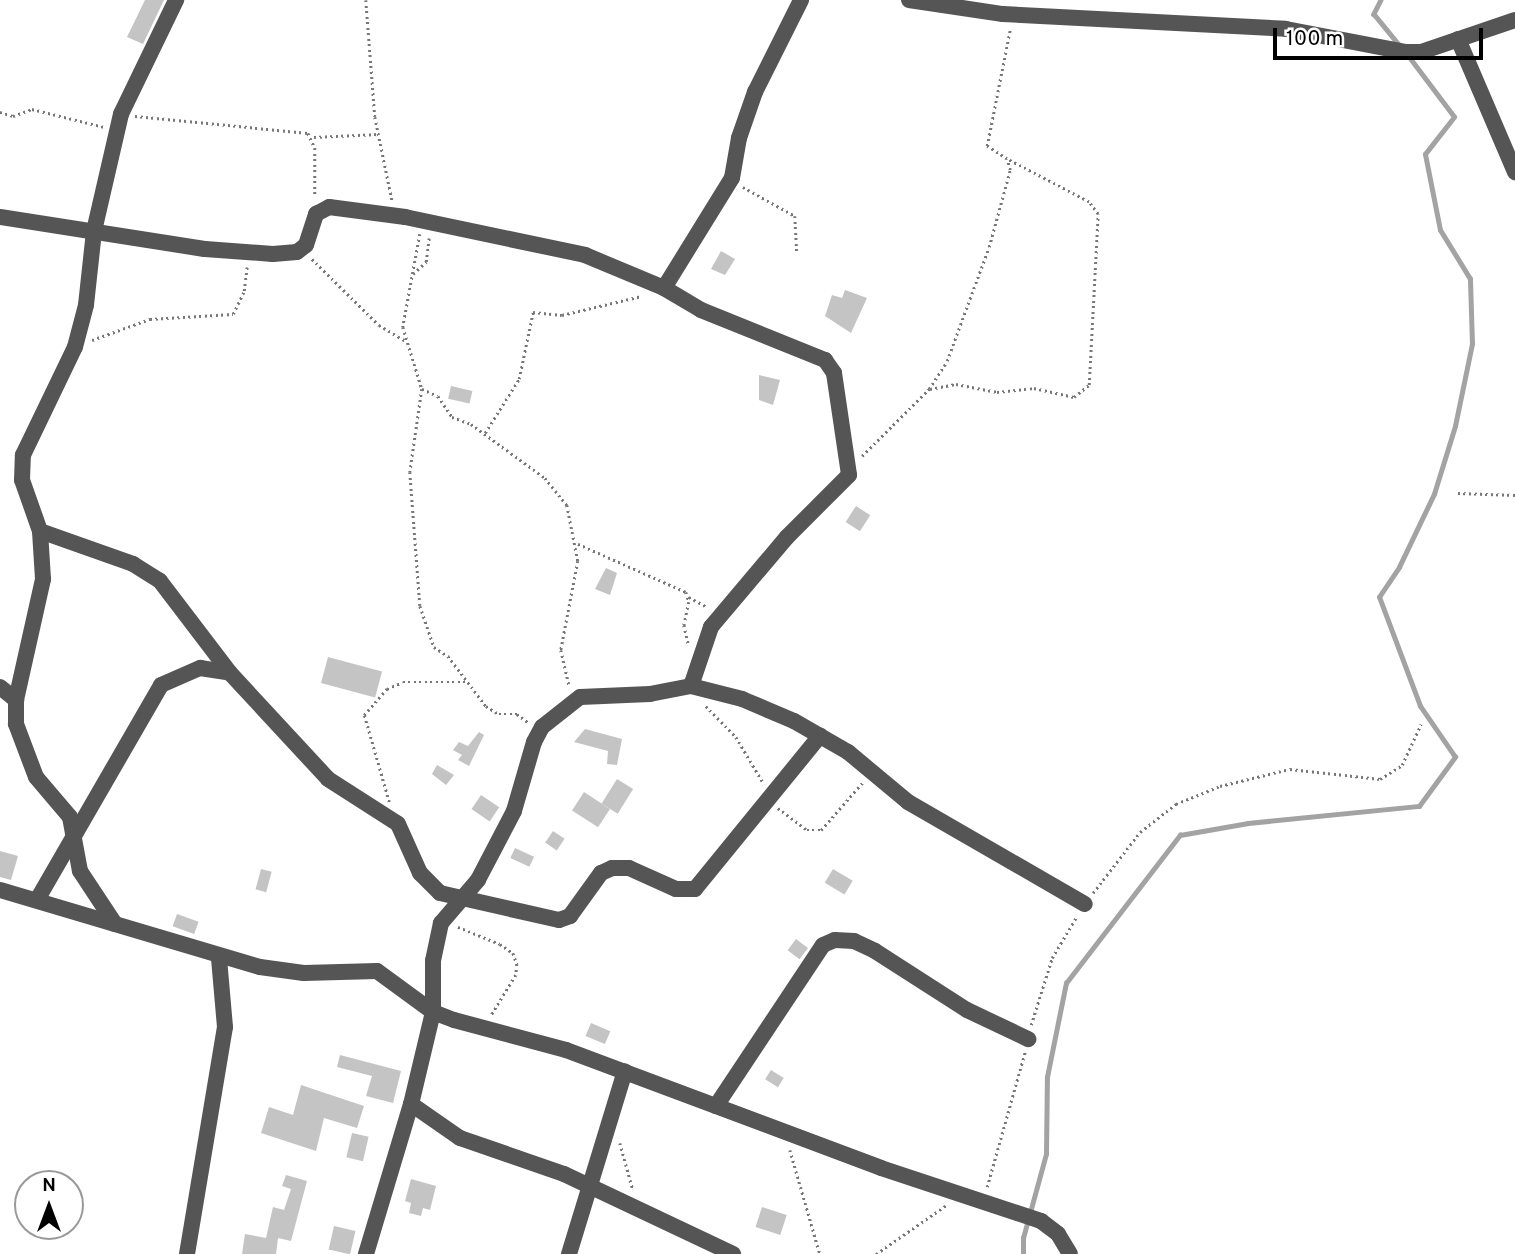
<!DOCTYPE html>
<style>
body{margin:0}
#map{position:relative;width:1515px;height:1254px;overflow:hidden;background:#fff;font-family:Overpass,sans-serif}
div>[style]{position:absolute}
[style*='--x']{left:calc(var(--x)*1px);top:calc(var(--y)*1px);width:calc(var(--w)*1px);rotate:calc(var(--a)*1deg)}
.stream>*{height:4.5px;margin:-2.25px;padding:0 2.25px;transform-origin:2.25px;border-radius:2.25px;background:#a3a3a3}
.building>*{inset:0;background:#c4c4c4;transform-origin:0 0}
.path>*{height:2.5px;margin-top:-1.25px;transform-origin:0;background:repeating-linear-gradient(90deg,#777 0 2px,transparent 0 5.5px)}
.minor>*{height:16px;margin:-8px;padding:0 8px;transform-origin:8px;border-radius:8px;background:#555}
span{translate:-50% -50%;white-space:nowrap;text-align:center;line-height:1.15;-webkit-text-stroke:6px #fff;paint-order:stroke}
.north{position:absolute;left:14px;top:1170px;width:70px;height:70px;box-sizing:border-box;background:#fff;border:2px solid #999;border-radius:50%;rotate:0deg;font-size:19px;font-weight:700;line-height:28px;text-align:center;color:#000}
.north::after{content:'';display:block;margin:auto;width:24px;height:32px;background:#000;clip-path:polygon(50% 0,100% 100%,50% 72%,0 100%)}
.scale{position:absolute;left:1273px;top:28px;width:210px;height:32px;box-sizing:border-box;border:4px solid #000;border-top:0;padding-left:9px;font-size:21px;line-height:24px;white-space:nowrap;color:#000;-webkit-text-stroke:5px #fff;paint-order:stroke}
</style>
<div id="map">
<div class="stream">
<i style="--x:1381;--y:0;--w:16;--a:117"></i>
<i style="--x:1374;--y:14;--w:43;--a:50.7"></i>
<i style="--x:1023;--y:1254;--w:16;--a:-90"></i>
<i style="--x:1023;--y:1238;--w:87;--a:-74.7"></i>
<i style="--x:1046;--y:1154;--w:77;--a:-89.3"></i>
<i style="--x:1047;--y:1077;--w:96;--a:-78.6"></i>
<i style="--x:1066;--y:983;--w:187;--a:-52.4"></i>
<i style="--x:1180;--y:835;--w:69;--a:-10"></i>
<i style="--x:1248;--y:823;--w:172;--a:-5.7"></i>
<i style="--x:1419;--y:806;--w:61;--a:-53.7"></i>
<i style="--x:1455;--y:757;--w:62;--a:-124.5"></i>
<i style="--x:1420;--y:706;--w:116;--a:-110.6"></i>
<i style="--x:1379;--y:597;--w:36;--a:-56"></i>
<i style="--x:1399;--y:567;--w:81;--a:-64.4"></i>
<i style="--x:1434;--y:494;--w:71;--a:-72.8"></i>
<i style="--x:1455;--y:426;--w:84;--a:-78.3"></i>
<i style="--x:1472;--y:344;--w:65;--a:-91.8"></i>
<i style="--x:1470;--y:279;--w:57;--a:-121.5"></i>
<i style="--x:1440;--y:230;--w:77;--a:-101.2"></i>
<i style="--x:1425;--y:154;--w:47;--a:-51.9"></i>
<i style="--x:1454;--y:117;--w:76;--a:-127"></i>
</div>
<div class="building">
<i style="clip-path:polygon(145px 0,164px 0,143px 44px,127px 37px)"></i>
<i style="clip-path:polygon(721px 251px,735px 259px,725px 275px,711px 269px)"></i>
<i style="clip-path:polygon(845px 290px,867px 298px,851px 333px,825px 316px,832px 295px,842px 298px)"></i>
<i style="clip-path:polygon(759px 375px,780px 380px,773px 405px,759px 400px)"></i>
<i style="left:451px;top:386px;width:22px;height:13px;rotate:13deg"></i>
<i style="left:856px;top:506px;width:17px;height:19px;rotate:33deg"></i>
<i style="clip-path:polygon(606px 568px,617px 573px,610px 595px,595px 589px)"></i>
<i style="left:328px;top:657px;width:56px;height:27px;rotate:15deg"></i>
<i style="clip-path:polygon(585px 729px,622px 739px,617px 765px,607px 764px,608px 751px,574px 742px)"></i>
<i style="clip-path:polygon(479px 732px,484px 735px,469px 766px,458px 760px,462px 755px,453px 750px,459px 742px,468px 746px)"></i>
<i style="clip-path:polygon(437px 765px,454px 775px,446px 785px,432px 774px)"></i>
<i style="left:617px;top:779px;width:19px;height:29px;rotate:32deg"></i>
<i style="left:584px;top:792px;width:31px;height:22px;rotate:33deg"></i>
<i style="left:481px;top:795px;width:22px;height:17px;rotate:34deg"></i>
<i style="left:553px;top:831px;width:14px;height:14px;rotate:34deg"></i>
<i style="left:515px;top:848px;width:21px;height:11px;rotate:25deg"></i>
<i style="clip-path:polygon(0 851px,18px 856px,11px 880px,0 877px)"></i>
<i style="left:261px;top:869px;width:11px;height:21px;rotate:15deg"></i>
<i style="left:833px;top:869px;width:23px;height:16px;rotate:31deg"></i>
<i style="left:177px;top:914px;width:23px;height:13px;rotate:20deg"></i>
<i style="left:796px;top:939px;width:15px;height:14px;rotate:37deg"></i>
<i style="left:591px;top:1023px;width:21px;height:14px;rotate:23deg"></i>
<i style="clip-path:polygon(340px 1055px,401px 1071px,393px 1103px,366px 1096px,372px 1076px,337px 1067px)"></i>
<i style="left:771px;top:1070px;width:15px;height:11px;rotate:32deg"></i>
<i style="clip-path:polygon(301px 1085px,364px 1106px,357px 1128px,324px 1118px,316px 1151px,261px 1133px,269px 1107px,293px 1115px)"></i>
<i style="left:352px;top:1133px;width:17px;height:25px;rotate:13deg"></i>
<i style="clip-path:polygon(286px 1175px,307px 1181px,291px 1241px,278px 1238px,276px 1254px,242px 1254px,245px 1234px,266px 1238px,273px 1207px,284px 1210px,291px 1189px,282px 1186px)"></i>
<i style="clip-path:polygon(411px 1179px,436px 1186px,430px 1210px,423px 1208px,421px 1216px,409px 1213px,411px 1203px,405px 1201px)"></i>
<i style="left:762px;top:1207px;width:26px;height:21px;rotate:18deg"></i>
<i style="left:334px;top:1226px;width:22px;height:24px;rotate:13deg"></i>
</div>
<div class="path">
<i style="--x:366;--y:0;--w:117;--a:85.6"></i>
<i style="--x:375;--y:117;--w:85;--a:78.4"></i>
<i style="--x:0;--y:112;--w:14;--a:17"></i>
<i style="--x:13;--y:116;--w:20;--a:-20"></i>
<i style="--x:32;--y:109;--w:74;--a:14"></i>
<i style="--x:135;--y:116;--w:174;--a:5.6"></i>
<i style="--x:308;--y:133;--w:17;--a:65"></i>
<i style="--x:315;--y:148;--w:49;--a:90"></i>
<i style="--x:314;--y:137;--w:65;--a:-2.6"></i>
<i style="--x:743;--y:187;--w:60;--a:29.1"></i>
<i style="--x:795;--y:216;--w:38;--a:87"></i>
<i style="--x:420;--y:234;--w:95;--a:100.4"></i>
<i style="--x:403;--y:327;--w:65;--a:73"></i>
<i style="--x:422;--y:389;--w:84;--a:98.2"></i>
<i style="--x:410;--y:472;--w:134;--a:85.7"></i>
<i style="--x:420;--y:606;--w:43;--a:71.1"></i>
<i style="--x:434;--y:647;--w:17;--a:33"></i>
<i style="--x:448;--y:656;--w:63;--a:52.8"></i>
<i style="--x:486;--y:706;--w:15;--a:32"></i>
<i style="--x:499;--y:714;--w:18;--a:0"></i>
<i style="--x:517;--y:714;--w:15;--a:37"></i>
<i style="--x:312;--y:259;--w:94;--a:44.6"></i>
<i style="--x:379;--y:325;--w:31;--a:31"></i>
<i style="--x:413;--y:274;--w:18;--a:-43"></i>
<i style="--x:426;--y:262;--w:24;--a:-83"></i>
<i style="--x:92;--y:340;--w:62;--a:-19.9"></i>
<i style="--x:150;--y:319;--w:83;--a:-3.4"></i>
<i style="--x:233;--y:314;--w:25;--a:-64"></i>
<i style="--x:244;--y:291;--w:24;--a:-83"></i>
<i style="--x:422;--y:389;--w:17;--a:24"></i>
<i style="--x:438;--y:396;--w:25;--a:56"></i>
<i style="--x:452;--y:417;--w:20;--a:20"></i>
<i style="--x:471;--y:424;--w:92;--a:36.1"></i>
<i style="--x:545;--y:478;--w:35;--a:51"></i>
<i style="--x:567;--y:505;--w:57;--a:78.9"></i>
<i style="--x:578;--y:561;--w:91;--a:100.8"></i>
<i style="--x:561;--y:650;--w:36;--a:77"></i>
<i style="--x:930;--y:389;--w:26;--a:-11"></i>
<i style="--x:956;--y:384;--w:42;--a:11"></i>
<i style="--x:997;--y:392;--w:37;--a:-6"></i>
<i style="--x:1034;--y:388;--w:41;--a:12.7"></i>
<i style="--x:1074;--y:397;--w:19;--a:-39"></i>
<i style="--x:1089;--y:385;--w:171;--a:-87"></i>
<i style="--x:1098;--y:214;--w:15;--a:-127"></i>
<i style="--x:1089;--y:202;--w:93;--a:-152.3"></i>
<i style="--x:485;--y:433;--w:64;--a:-57.8"></i>
<i style="--x:519;--y:379;--w:68;--a:-78.2"></i>
<i style="--x:533;--y:312;--w:29;--a:6"></i>
<i style="--x:562;--y:315;--w:82;--a:-13.4"></i>
<i style="--x:862;--y:456;--w:95;--a:-45"></i>
<i style="--x:929;--y:389;--w:33;--a:-57"></i>
<i style="--x:947;--y:361;--w:121;--a:-69.8"></i>
<i style="--x:989;--y:247;--w:80;--a:-74.7"></i>
<i style="--x:1010;--y:170;--w:11;--a:-105"></i>
<i style="--x:1007;--y:159;--w:24;--a:-147"></i>
<i style="--x:987;--y:146;--w:118;--a:-78.8"></i>
<i style="--x:1458;--y:493;--w:57;--a:2"></i>
<i style="--x:578;--y:544;--w:118;--a:24"></i>
<i style="--x:686;--y:592;--w:10;--a:73"></i>
<i style="--x:689;--y:602;--w:24;--a:102"></i>
<i style="--x:684;--y:625;--w:22;--a:77"></i>
<i style="--x:689;--y:597;--w:21;--a:29"></i>
<i style="--x:706;--y:706;--w:43;--a:45.9"></i>
<i style="--x:736;--y:737;--w:55;--a:59.2"></i>
<i style="--x:389;--y:802;--w:91;--a:-106"></i>
<i style="--x:364;--y:715;--w:35;--a:-49"></i>
<i style="--x:387;--y:689;--w:17;--a:-24"></i>
<i style="--x:403;--y:682;--w:65;--a:0"></i>
<i style="--x:778;--y:808;--w:36;--a:37"></i>
<i style="--x:807;--y:830;--w:14;--a:0"></i>
<i style="--x:821;--y:830;--w:64;--a:-48.8"></i>
<i style="--x:1093;--y:893;--w:77;--a:-52.4"></i>
<i style="--x:1140;--y:832;--w:46;--a:-37.9"></i>
<i style="--x:1176;--y:804;--w:48;--a:-22.2"></i>
<i style="--x:1220;--y:786;--w:72;--a:-13.7"></i>
<i style="--x:1290;--y:769;--w:91;--a:6.3"></i>
<i style="--x:1380;--y:779;--w:26;--a:-32"></i>
<i style="--x:1402;--y:765;--w:45;--a:-65.1"></i>
<i style="--x:458;--y:927;--w:45;--a:22"></i>
<i style="--x:500;--y:944;--w:16;--a:35"></i>
<i style="--x:513;--y:953;--w:12;--a:70"></i>
<i style="--x:517;--y:964;--w:11;--a:95"></i>
<i style="--x:516;--y:975;--w:48;--a:121.4"></i>
<i style="--x:1031;--y:1025;--w:70;--a:-72.6"></i>
<i style="--x:1052;--y:958;--w:49;--a:-59.2"></i>
<i style="--x:620;--y:1143;--w:49;--a:74.5"></i>
<i style="--x:790;--y:1150;--w:108;--a:73.9"></i>
<i style="--x:987;--y:1187;--w:140;--a:-74.3"></i>
<i style="--x:876;--y:1254;--w:88;--a:-34.8"></i>
</div>
<div class="minor">
<i style="--x:909;--y:0;--w:95;--a:8.5"></i>
<i style="--x:1003;--y:14;--w:283;--a:3"></i>
<i style="--x:1286;--y:29;--w:121;--a:10.9"></i>
<i style="--x:1405;--y:52;--w:16;--a:0"></i>
<i style="--x:1421;--y:52;--w:99;--a:-18.8"></i>
<i style="--x:1458;--y:39;--w:145;--a:66.8"></i>
<i style="--x:0;--y:217;--w:207;--a:8.9"></i>
<i style="--x:205;--y:249;--w:68;--a:4.2"></i>
<i style="--x:273;--y:254;--w:24;--a:-5"></i>
<i style="--x:297;--y:252;--w:11;--a:-38"></i>
<i style="--x:306;--y:245;--w:33;--a:-72"></i>
<i style="--x:316;--y:214;--w:15;--a:-28"></i>
<i style="--x:329;--y:207;--w:77;--a:7.5"></i>
<i style="--x:405;--y:217;--w:184;--a:11.9"></i>
<i style="--x:585;--y:255;--w:86;--a:22.7"></i>
<i style="--x:664;--y:288;--w:43;--a:30.7"></i>
<i style="--x:701;--y:310;--w:134;--a:22"></i>
<i style="--x:825;--y:360;--w:16;--a:55"></i>
<i style="--x:834;--y:373;--w:103;--a:81.6"></i>
<i style="--x:849;--y:475;--w:88;--a:135"></i>
<i style="--x:787;--y:537;--w:118;--a:130.2"></i>
<i style="--x:711;--y:627;--w:62;--a:108.7"></i>
<i style="--x:691;--y:686;--w:42;--a:169"></i>
<i style="--x:650;--y:694;--w:70;--a:177.5"></i>
<i style="--x:580;--y:697;--w:48;--a:141.7"></i>
<i style="--x:542;--y:727;--w:17;--a:118"></i>
<i style="--x:534;--y:742;--w:72;--a:106.2"></i>
<i style="--x:514;--y:811;--w:78;--a:117.6"></i>
<i style="--x:478;--y:880;--w:57;--a:130.7"></i>
<i style="--x:441;--y:923;--w:39;--a:102"></i>
<i style="--x:433;--y:961;--w:51;--a:90"></i>
<i style="--x:433;--y:1012;--w:95;--a:103.4"></i>
<i style="--x:411;--y:1104;--w:157;--a:106.7"></i>
<i style="--x:664;--y:288;--w:129;--a:-58.3"></i>
<i style="--x:732;--y:178;--w:41;--a:-80.1"></i>
<i style="--x:739;--y:138;--w:49;--a:-70.8"></i>
<i style="--x:755;--y:92;--w:103;--a:-63.4"></i>
<i style="--x:40;--y:531;--w:99;--a:19.5"></i>
<i style="--x:133;--y:564;--w:32;--a:32"></i>
<i style="--x:160;--y:581;--w:116;--a:52.7"></i>
<i style="--x:230;--y:673;--w:144;--a:47.2"></i>
<i style="--x:328;--y:779;--w:83;--a:32.7"></i>
<i style="--x:398;--y:824;--w:54;--a:65.8"></i>
<i style="--x:420;--y:873;--w:28;--a:45"></i>
<i style="--x:440;--y:893;--w:122;--a:12.8"></i>
<i style="--x:559;--y:920;--w:12;--a:-20"></i>
<i style="--x:570;--y:916;--w:53;--a:-54.2"></i>
<i style="--x:601;--y:873;--w:12;--a:-24"></i>
<i style="--x:612;--y:868;--w:17;--a:0"></i>
<i style="--x:629;--y:868;--w:51;--a:24.1"></i>
<i style="--x:676;--y:889;--w:19;--a:0"></i>
<i style="--x:695;--y:889;--w:198;--a:-50.8"></i>
<i style="--x:691;--y:686;--w:53;--a:14.3"></i>
<i style="--x:742;--y:699;--w:56;--a:22.9"></i>
<i style="--x:794;--y:721;--w:62;--a:29.9"></i>
<i style="--x:848;--y:752;--w:78;--a:39.8"></i>
<i style="--x:908;--y:802;--w:204;--a:30"></i>
<i style="--x:0;--y:687;--w:21;--a:39"></i>
<i style="--x:0;--y:890;--w:271;--a:16.5"></i>
<i style="--x:260;--y:967;--w:44;--a:7.8"></i>
<i style="--x:304;--y:973;--w:73;--a:-1.6"></i>
<i style="--x:377;--y:971;--w:69;--a:36.2"></i>
<i style="--x:433;--y:1012;--w:22;--a:21"></i>
<i style="--x:454;--y:1020;--w:116;--a:15"></i>
<i style="--x:566;--y:1050;--w:336;--a:20.5"></i>
<i style="--x:881;--y:1168;--w:169;--a:18.3"></i>
<i style="--x:1041;--y:1221;--w:21;--a:37"></i>
<i style="--x:1058;--y:1234;--w:23;--a:59"></i>
<i style="--x:37;--y:900;--w:248;--a:-60"></i>
<i style="--x:161;--y:685;--w:43;--a:-23.6"></i>
<i style="--x:200;--y:668;--w:30;--a:9"></i>
<i style="--x:115;--y:924;--w:64;--a:-123.4"></i>
<i style="--x:80;--y:871;--w:55;--a:-100.5"></i>
<i style="--x:70;--y:817;--w:52;--a:-130.4"></i>
<i style="--x:36;--y:777;--w:57;--a:-110.7"></i>
<i style="--x:16;--y:724;--w:24;--a:-90"></i>
<i style="--x:16;--y:700;--w:124;--a:-77.4"></i>
<i style="--x:43;--y:579;--w:48;--a:-93.6"></i>
<i style="--x:40;--y:531;--w:54;--a:-109.4"></i>
<i style="--x:22;--y:480;--w:25;--a:-88"></i>
<i style="--x:23;--y:455;--w:120;--a:-64.3"></i>
<i style="--x:75;--y:347;--w:43;--a:-75.3"></i>
<i style="--x:86;--y:305;--w:74;--a:-83.8"></i>
<i style="--x:94;--y:231;--w:120;--a:-77"></i>
<i style="--x:121;--y:114;--w:127;--a:-64.2"></i>
<i style="--x:411;--y:1104;--w:60;--a:34.8"></i>
<i style="--x:460;--y:1138;--w:110;--a:19.1"></i>
<i style="--x:564;--y:1174;--w:187;--a:25.3"></i>
<i style="--x:716;--y:1106;--w:193;--a:-56.4"></i>
<i style="--x:823;--y:945;--w:13;--a:-23"></i>
<i style="--x:835;--y:940;--w:19;--a:3"></i>
<i style="--x:854;--y:941;--w:23;--a:25"></i>
<i style="--x:875;--y:951;--w:109;--a:32.7"></i>
<i style="--x:967;--y:1010;--w:68;--a:25.4"></i>
<i style="--x:187;--y:1254;--w:230;--a:-80.5"></i>
<i style="--x:225;--y:1027;--w:69;--a:-95"></i>
<i style="--x:569;--y:1254;--w:191;--a:-73"></i>
</div>
<div class="north">N</div>
<div class="scale">100 m</div>
</div>
